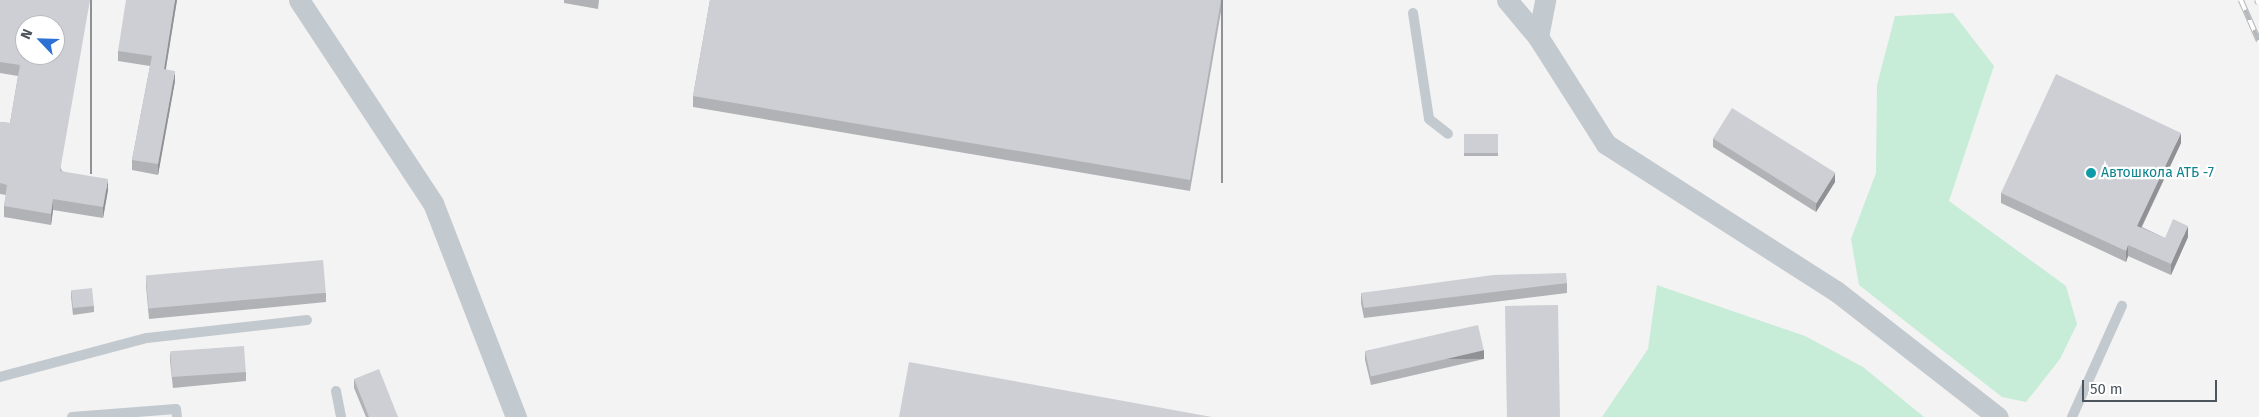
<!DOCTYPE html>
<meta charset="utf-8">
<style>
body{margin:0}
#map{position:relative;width:2259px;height:417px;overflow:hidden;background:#f4f3f3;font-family:"Fira Sans",sans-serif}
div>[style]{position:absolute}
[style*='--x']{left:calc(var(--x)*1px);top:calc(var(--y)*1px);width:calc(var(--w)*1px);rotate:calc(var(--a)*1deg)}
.green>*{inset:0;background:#c7ecd7}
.service>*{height:10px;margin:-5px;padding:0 5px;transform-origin:5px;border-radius:5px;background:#c2c9cf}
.minor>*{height:21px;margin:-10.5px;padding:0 10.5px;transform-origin:10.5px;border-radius:10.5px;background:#c2c9cf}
.rail>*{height:5.5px;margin-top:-2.75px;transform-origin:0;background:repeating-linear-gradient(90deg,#fff 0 11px,#b5b8bc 0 22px);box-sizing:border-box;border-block:1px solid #b5b8bc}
.wall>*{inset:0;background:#b0b2b6;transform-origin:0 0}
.shaded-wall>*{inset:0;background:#909194;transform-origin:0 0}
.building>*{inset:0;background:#cdcfd4;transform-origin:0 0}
.dots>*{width:14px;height:14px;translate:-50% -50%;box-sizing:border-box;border:2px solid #fff;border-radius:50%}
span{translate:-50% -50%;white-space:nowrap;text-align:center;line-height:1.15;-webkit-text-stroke:4.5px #fff;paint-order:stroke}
.culture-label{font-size:14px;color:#0d838f}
.left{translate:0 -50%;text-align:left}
.north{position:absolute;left:15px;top:15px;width:50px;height:50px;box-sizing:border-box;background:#fff;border:1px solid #b7bbbf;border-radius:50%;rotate:294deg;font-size:14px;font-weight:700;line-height:20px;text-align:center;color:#4c555e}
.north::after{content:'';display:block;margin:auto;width:18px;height:22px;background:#2d71d4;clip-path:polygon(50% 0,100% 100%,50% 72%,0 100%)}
.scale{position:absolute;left:2082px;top:380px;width:135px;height:22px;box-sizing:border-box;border:2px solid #4c555e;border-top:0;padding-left:6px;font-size:15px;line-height:18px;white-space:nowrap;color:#4c555e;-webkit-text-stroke:4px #fff;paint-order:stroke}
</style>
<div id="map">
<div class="green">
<i style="clip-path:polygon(1953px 13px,1994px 66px,1949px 201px,2066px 286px,2077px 324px,2060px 359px,2026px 402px,2002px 397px,1859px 285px,1851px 239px,1876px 173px,1877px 85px,1895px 16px)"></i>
<i style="clip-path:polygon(1657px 285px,1805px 336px,1863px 367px,1924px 417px,1602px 417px,1648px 349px)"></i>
</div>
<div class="service">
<i style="--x:1413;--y:13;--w:107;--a:81.4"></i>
<i style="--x:1429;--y:119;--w:24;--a:38"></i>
<i style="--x:0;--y:377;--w:152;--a:-14.9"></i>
<i style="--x:147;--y:338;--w:161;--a:-6.4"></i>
<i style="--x:336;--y:391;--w:26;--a:79"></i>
<i style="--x:72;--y:417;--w:104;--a:-4.4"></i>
<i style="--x:176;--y:409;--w:8;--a:83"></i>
<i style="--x:2072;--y:417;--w:122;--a:-65.8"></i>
</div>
<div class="minor">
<i style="--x:299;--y:0;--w:243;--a:56.6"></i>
<i style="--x:433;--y:203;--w:230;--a:68.8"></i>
<i style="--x:1507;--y:0;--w:48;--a:50"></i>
<i style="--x:1538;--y:37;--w:127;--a:57.6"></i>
<i style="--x:1606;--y:144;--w:273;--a:32.6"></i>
<i style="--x:1836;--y:291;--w:205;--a:37.9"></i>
<i style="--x:1538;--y:37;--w:38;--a:-79"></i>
</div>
<div class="rail">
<i style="--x:2241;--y:0;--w:45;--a:66.3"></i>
<i style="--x:2257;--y:0;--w:4;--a:63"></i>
</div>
<div class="wall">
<i style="clip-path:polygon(0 0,62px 171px,108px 190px,103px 218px,53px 210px,51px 225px,4px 217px,4px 206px,6px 195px,0 194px,0 122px,10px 123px,18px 76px,0 73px)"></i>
<i style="clip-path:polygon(177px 0,166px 69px,175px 81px,158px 175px,132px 170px,132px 160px,150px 66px,118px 61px,118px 51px)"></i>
<i style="clip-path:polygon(564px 0,599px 0,598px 9px,564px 3px)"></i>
<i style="clip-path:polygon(710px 0,1223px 0,1190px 191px,693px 107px,693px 96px)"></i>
<i style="left:1464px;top:134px;width:34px;height:22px"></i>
<i style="clip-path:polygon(1713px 138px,1835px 182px,1816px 212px,1713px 147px)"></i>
<i style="clip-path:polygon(2181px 143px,2142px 227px,2165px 238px,2188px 237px,2171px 275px,2128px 256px,2126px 262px,2001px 203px,2001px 193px)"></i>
<i style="clip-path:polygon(146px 277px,326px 293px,326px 302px,149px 319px,146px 286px)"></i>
<i style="clip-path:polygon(1567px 283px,1567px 293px,1364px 318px,1361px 303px,1361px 293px)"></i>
<i style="clip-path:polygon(71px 291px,94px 306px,94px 312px,73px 315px,71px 297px)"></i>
<i style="clip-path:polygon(1365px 351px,1484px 359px,1371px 385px,1365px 360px)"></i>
<i style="clip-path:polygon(170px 353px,246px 372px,246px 381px,173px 388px,170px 361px)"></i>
<i style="clip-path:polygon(354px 379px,398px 417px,366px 417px,354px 388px)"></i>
</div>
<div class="shaded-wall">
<i style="left:90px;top:0;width:2px;height:174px"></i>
<i style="clip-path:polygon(175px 0,177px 0,164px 79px,164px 69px)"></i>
<i style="left:1221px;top:0;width:2px;height:183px"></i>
<i style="clip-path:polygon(175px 71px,175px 81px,158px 175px,158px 164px)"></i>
<i style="clip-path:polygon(2181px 133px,2181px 143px,2137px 236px,2137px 226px)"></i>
<i style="clip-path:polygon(1835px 173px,1835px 182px,1816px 212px,1816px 204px)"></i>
<i style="clip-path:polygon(108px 179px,108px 190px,103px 218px,103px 207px)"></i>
<i style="clip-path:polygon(53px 199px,53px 210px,51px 225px,51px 214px)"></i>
<i style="clip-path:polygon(2188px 226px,2188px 237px,2171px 275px,2171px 264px)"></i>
<i style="clip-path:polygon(2128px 245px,2128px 256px,2126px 262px,2126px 251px)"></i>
<i style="left:1484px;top:350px;width:9px;height:116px;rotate:90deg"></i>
</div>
<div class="building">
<i style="clip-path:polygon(evenodd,0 0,90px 0,60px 171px,108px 179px,103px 207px,53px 199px,51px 214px,4px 206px,7px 185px,0 183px,0 122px,10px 123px,20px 65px,0 62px,0 0,25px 25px,55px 25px,55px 55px,25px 55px,25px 25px)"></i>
<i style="clip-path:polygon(126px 0,175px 0,164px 69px,175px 71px,158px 164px,132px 160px,152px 56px,118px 51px)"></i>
<i style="clip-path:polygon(710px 0,1221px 0,1190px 180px,693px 96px)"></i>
<i style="clip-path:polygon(2056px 74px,2181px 133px,2137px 226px,2165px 238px,2173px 219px,2188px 226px,2171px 264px,2128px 245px,2126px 251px,2001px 193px)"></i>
<i style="left:1732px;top:108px;width:122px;height:36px;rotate:32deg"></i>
<i style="left:1464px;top:134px;width:34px;height:19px"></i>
<i style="left:323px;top:260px;width:33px;height:178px;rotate:85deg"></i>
<i style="clip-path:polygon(1566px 273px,1567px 283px,1364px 308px,1361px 293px,1493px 275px)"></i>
<i style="left:92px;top:288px;width:18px;height:21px;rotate:84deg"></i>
<i style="left:1558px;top:305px;width:112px;height:53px;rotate:89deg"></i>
<i style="left:1478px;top:325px;width:26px;height:116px;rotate:77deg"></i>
<i style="left:244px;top:346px;width:26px;height:74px;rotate:86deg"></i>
<i style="clip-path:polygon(909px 362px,1212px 417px,899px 417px)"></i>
<i style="clip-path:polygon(379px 369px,398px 417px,369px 417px,354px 379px)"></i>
</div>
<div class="dots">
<i style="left:2091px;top:173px;background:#0f9aa8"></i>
</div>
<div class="culture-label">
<span class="left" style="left:2101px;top:173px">Автошкола АТБ -7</span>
</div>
<div class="north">N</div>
<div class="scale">50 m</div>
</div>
